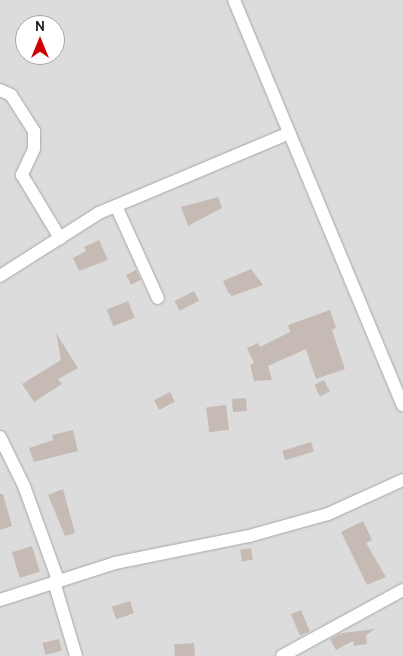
<!DOCTYPE html>
<style>
body{margin:0}
#map{position:relative;width:403px;height:656px;overflow:hidden;background:#f0ece4;font-family:Cabin,sans-serif}
div>[style]{position:absolute}
[style*='--x']{left:calc(var(--x)*1px);top:calc(var(--y)*1px);width:calc(var(--w)*1px);rotate:calc(var(--a)*1deg)}
.residential>*{inset:0;background:#dddcdc}
.building>*{inset:0;background:#c5bbb4;transform-origin:0 0}
.roads{filter:drop-shadow(0 0 1px #a6a6a6) drop-shadow(0 0 1px #a6a6a6)}
.minor>*{height:12px;margin:-6px;padding:0 6px;transform-origin:6px;border-radius:6px;background:#fff}
span{translate:-50% -50%;white-space:nowrap;text-align:center;line-height:1.15;-webkit-text-stroke:5px #fff;paint-order:stroke}
.north{position:absolute;left:15px;top:15px;width:50px;height:50px;box-sizing:border-box;background:#fff;border:1px solid #a5a5a5;border-radius:50%;rotate:0deg;font-size:14px;font-weight:700;line-height:20px;text-align:center;color:#1f1f1f}
.north::after{content:'';display:block;margin:auto;width:18px;height:22px;background:#ce0006;clip-path:polygon(50% 0,100% 100%,50% 72%,0 100%)}
</style>
<div id="map">
<div class="residential">
<i style="clip-path:polygon(evenodd,0 0,403px 0,403px 656px,0 656px,0 0,25px 25px,55px 25px,55px 55px,25px 55px,25px 25px)"></i>
</div>
<div class="building">
<i style="clip-path:polygon(218px 197px,222px 208px,188px 226px,181px 207px)"></i>
<i style="clip-path:polygon(99px 240px,108px 260px,79px 271px,73px 258px,86px 251px,84px 247px)"></i>
<i style="clip-path:polygon(251px 269px,263px 285px,232px 296px,228px 292px,223px 281px)"></i>
<i style="left:136px;top:270px;width:11px;height:11px;rotate:63deg"></i>
<i style="left:194px;top:291px;width:11px;height:22px;rotate:63deg"></i>
<i style="left:128px;top:301px;width:18px;height:23px;rotate:68deg"></i>
<i style="clip-path:polygon(330px 310px,336px 328px,332px 330px,345px 369px,316px 379px,306px 349px,268px 366px,272px 380px,254px 381px,250px 365px,254px 363px,247px 348px,258px 343px,260px 347px,290px 332px,288px 325px)"></i>
<i style="clip-path:polygon(56px 333px,78px 368px,58px 379px,62px 384px,34px 402px,22px 384px,61px 360px)"></i>
<i style="left:324px;top:380px;width:13px;height:11px;rotate:63deg"></i>
<i style="left:170px;top:392px;width:11px;height:18px;rotate:63deg"></i>
<i style="left:246px;top:398px;width:13px;height:14px;rotate:86deg"></i>
<i style="left:226px;top:405px;width:25px;height:20px;rotate:83deg"></i>
<i style="clip-path:polygon(73px 430px,78px 451px,34px 462px,29px 448px,53px 440px,52px 435px)"></i>
<i style="left:311px;top:442px;width:10px;height:30px;rotate:73deg"></i>
<i style="clip-path:polygon(63px 489px,75px 533px,65px 536px,48px 495px)"></i>
<i style="clip-path:polygon(0 494px,3px 494px,12px 526px,0 530px)"></i>
<i style="clip-path:polygon(363px 521px,372px 540px,366px 543px,386px 577px,367px 585px,341px 532px)"></i>
<i style="left:32px;top:546px;width:27px;height:21px;rotate:73deg"></i>
<i style="left:251px;top:548px;width:12px;height:11px;rotate:81deg"></i>
<i style="left:130px;top:601px;width:13px;height:19px;rotate:72deg"></i>
<i style="left:301px;top:610px;width:23px;height:11px;rotate:67deg"></i>
<i style="clip-path:polygon(375px 629px,366px 635px,367px 644px,354px 646px,353px 641px,336px 650px,330px 639px,342px 633px)"></i>
<i style="left:59px;top:639px;width:12px;height:17px;rotate:76deg"></i>
<i style="left:194px;top:643px;width:13px;height:20px;rotate:86deg"></i>
</div>
<div class="roads">
<div class="minor">
<i style="--x:234;--y:0;--w:439;--a:67.4"></i>
<i style="--x:0;--y:90;--w:12;--a:24"></i>
<i style="--x:11;--y:95;--w:43;--a:57.4"></i>
<i style="--x:34;--y:131;--w:18;--a:90"></i>
<i style="--x:34;--y:149;--w:29;--a:115"></i>
<i style="--x:22;--y:175;--w:74;--a:58.9"></i>
<i style="--x:116;--y:206;--w:101;--a:65.5"></i>
<i style="--x:0;--y:276;--w:117;--a:-32.5"></i>
<i style="--x:99;--y:213;--w:206;--a:-22.8"></i>
<i style="--x:0;--y:437;--w:55;--a:63.9"></i>
<i style="--x:24;--y:486;--w:100;--a:70.1"></i>
<i style="--x:54;--y:582;--w:77;--a:73.4"></i>
<i style="--x:0;--y:600;--w:121;--a:-17.8"></i>
<i style="--x:115;--y:563;--w:137;--a:-11.4"></i>
<i style="--x:249;--y:536;--w:82;--a:-15.6"></i>
<i style="--x:328;--y:514;--w:82;--a:-24.4"></i>
<i style="--x:282;--y:656;--w:138;--a:-28.6"></i>
</div>
</div>
<div class="north">N</div>
</div>
